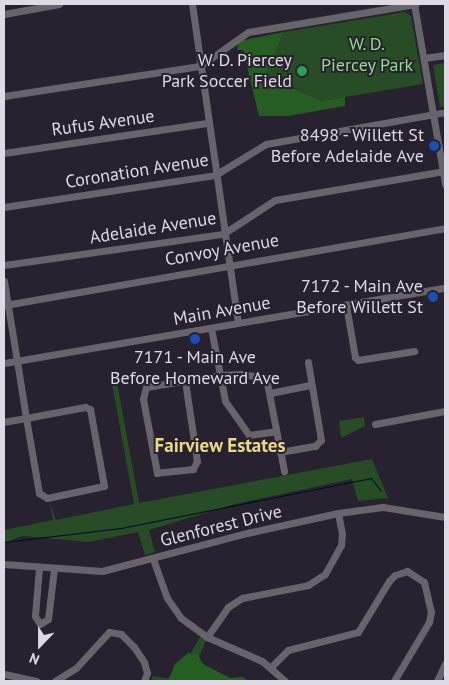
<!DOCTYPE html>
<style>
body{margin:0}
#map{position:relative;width:449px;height:685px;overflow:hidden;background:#28212f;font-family:"PT Sans",sans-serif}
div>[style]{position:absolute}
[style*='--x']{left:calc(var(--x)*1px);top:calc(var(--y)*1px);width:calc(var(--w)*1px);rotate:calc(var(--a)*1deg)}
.green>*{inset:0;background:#284c26}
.forest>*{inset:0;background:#255d23}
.stream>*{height:1px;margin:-0.5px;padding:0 0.5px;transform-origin:0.5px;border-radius:0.5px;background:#000b27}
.minor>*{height:7px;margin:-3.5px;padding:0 3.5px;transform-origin:3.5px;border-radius:3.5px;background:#68646c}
.dots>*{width:14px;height:14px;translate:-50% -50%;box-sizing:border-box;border:2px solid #28212f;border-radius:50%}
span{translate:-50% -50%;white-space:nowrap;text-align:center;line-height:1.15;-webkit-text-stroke:4px #28212f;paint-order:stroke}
.park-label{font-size:18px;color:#90de8b}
.poi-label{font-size:18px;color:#ded9e3}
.right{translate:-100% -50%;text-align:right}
.street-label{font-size:18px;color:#ded9e3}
.neighbourhood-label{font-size:19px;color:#e9d98b;font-weight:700}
.frame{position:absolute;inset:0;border:5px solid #ded9e3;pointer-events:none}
.north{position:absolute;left:15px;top:620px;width:50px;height:50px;-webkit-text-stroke:4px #28212f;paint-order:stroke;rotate:202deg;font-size:14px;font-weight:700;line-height:20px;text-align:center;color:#ded9e3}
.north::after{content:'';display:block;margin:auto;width:18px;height:22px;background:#ded9e3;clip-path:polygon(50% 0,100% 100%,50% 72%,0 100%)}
</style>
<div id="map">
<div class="green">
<i style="clip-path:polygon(405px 12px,411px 16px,423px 84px,322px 101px,265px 74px,284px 32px)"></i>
<i style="clip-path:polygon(445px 63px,445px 106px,440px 107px,433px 65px)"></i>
<i style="clip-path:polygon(116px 377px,139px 503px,372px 459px,388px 498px,358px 501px,352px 479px,235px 504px,149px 530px,155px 552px,145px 555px,138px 532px,88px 542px,22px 536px,4px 543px,4px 530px,53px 520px,50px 503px,56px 520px,134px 504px,111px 378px)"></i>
<i style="clip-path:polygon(364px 417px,365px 426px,341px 438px,339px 421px)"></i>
<i style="clip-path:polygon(200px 637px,206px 640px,198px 660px,199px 681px,156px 681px,151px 679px,153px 676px,175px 680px)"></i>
</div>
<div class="forest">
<i style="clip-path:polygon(284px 32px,265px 75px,322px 101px,345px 97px,345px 106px,288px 116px,259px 116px,243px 50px,237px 50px,239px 41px)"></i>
<i style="clip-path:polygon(188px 653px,198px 655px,203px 664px,230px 678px,243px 677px,248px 681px,168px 681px,175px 664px)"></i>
</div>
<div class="stream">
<i style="--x:4;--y:542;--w:118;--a:-6.8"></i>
<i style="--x:121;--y:528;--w:255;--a:-11.3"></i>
<i style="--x:371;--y:478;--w:16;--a:52"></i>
</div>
<div class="minor">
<i style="--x:192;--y:4;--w:322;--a:81.8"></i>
<i style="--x:414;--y:4;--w:183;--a:80.2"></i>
<i style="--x:4;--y:14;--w:56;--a:-10.3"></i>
<i style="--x:424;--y:58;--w:21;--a:-8"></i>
<i style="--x:4;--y:96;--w:198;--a:-8.7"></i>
<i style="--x:200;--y:66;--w:59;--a:-35.3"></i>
<i style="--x:248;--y:32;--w:170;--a:-9.5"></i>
<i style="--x:4;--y:153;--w:205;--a:-8.4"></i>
<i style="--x:4;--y:207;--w:213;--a:-8.6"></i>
<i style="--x:215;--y:175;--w:60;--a:-31.3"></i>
<i style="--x:266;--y:144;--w:182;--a:-10.1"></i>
<i style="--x:4;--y:265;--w:221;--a:-8.1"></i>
<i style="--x:223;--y:234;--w:62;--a:-33.2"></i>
<i style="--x:275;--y:200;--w:172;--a:-9.7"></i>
<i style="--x:4;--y:281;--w:81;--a:80.8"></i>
<i style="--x:17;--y:361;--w:58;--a:81"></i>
<i style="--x:26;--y:418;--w:76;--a:80.2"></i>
<i style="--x:39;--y:493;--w:9;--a:32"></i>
<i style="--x:47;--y:498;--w:58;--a:-11.9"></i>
<i style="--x:104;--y:486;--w:78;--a:-100.3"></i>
<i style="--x:90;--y:409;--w:5;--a:-158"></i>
<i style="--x:85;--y:407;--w:60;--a:169.4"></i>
<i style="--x:26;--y:418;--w:22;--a:170"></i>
<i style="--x:5;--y:305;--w:447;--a:-9.9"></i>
<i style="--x:346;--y:305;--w:53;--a:80.2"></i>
<i style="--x:355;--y:357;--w:4;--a:45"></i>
<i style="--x:358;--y:360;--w:57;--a:-9.1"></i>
<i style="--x:211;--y:328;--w:74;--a:79.1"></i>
<i style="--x:225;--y:401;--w:42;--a:54.8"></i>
<i style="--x:249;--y:435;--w:27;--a:-8"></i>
<i style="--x:4;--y:363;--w:447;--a:-9.7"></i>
<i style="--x:185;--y:381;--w:81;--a:81.5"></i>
<i style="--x:197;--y:461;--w:9;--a:117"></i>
<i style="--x:193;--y:469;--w:36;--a:174"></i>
<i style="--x:157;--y:473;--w:75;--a:-100.7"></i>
<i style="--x:143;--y:399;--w:12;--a:-76"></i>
<i style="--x:146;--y:387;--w:75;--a:-9.2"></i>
<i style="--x:220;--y:375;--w:21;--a:-3"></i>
<i style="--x:241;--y:374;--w:25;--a:9"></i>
<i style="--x:266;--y:378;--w:95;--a:79"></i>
<i style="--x:270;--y:393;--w:41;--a:-11.3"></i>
<i style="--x:375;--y:424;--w:71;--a:-10.5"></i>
<i style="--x:280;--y:452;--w:36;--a:-10"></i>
<i style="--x:315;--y:446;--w:8;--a:-45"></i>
<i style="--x:321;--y:440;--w:79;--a:-99.5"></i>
<i style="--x:153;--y:559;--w:41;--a:70.3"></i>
<i style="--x:167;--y:598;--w:24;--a:55"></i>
<i style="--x:181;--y:618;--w:32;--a:36"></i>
<i style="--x:207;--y:637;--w:60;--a:23.6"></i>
<i style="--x:262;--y:661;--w:30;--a:41"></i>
<i style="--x:4;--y:564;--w:98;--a:4.1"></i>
<i style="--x:102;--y:571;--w:150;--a:-14.7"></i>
<i style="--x:247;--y:533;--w:93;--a:-12.4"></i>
<i style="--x:338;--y:513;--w:45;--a:-7.6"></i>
<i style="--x:383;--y:507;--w:63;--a:9.2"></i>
<i style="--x:39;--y:568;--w:48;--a:94.8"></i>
<i style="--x:35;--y:616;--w:9;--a:58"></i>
<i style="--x:40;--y:624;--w:9;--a:-32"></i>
<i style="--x:48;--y:619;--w:50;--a:-83.2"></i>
<i style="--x:207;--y:637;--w:37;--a:-55"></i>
<i style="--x:228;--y:607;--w:17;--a:-33"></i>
<i style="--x:242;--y:598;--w:67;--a:-11.1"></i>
<i style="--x:308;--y:585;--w:20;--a:-33"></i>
<i style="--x:325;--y:574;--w:33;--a:-61"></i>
<i style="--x:341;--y:545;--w:11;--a:-85"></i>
<i style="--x:342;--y:534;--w:21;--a:-101"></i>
<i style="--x:271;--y:667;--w:24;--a:-45"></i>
<i style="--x:288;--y:650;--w:72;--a:-14.4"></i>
<i style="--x:358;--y:632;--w:60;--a:-58.7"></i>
<i style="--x:389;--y:581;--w:8;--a:-45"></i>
<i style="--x:395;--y:575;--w:13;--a:-18"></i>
<i style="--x:407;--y:571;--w:20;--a:33"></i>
<i style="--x:424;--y:582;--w:31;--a:77"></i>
<i style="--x:431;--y:612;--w:10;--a:101"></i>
<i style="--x:429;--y:622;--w:69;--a:120.7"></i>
<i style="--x:4;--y:674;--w:33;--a:12"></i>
<i style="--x:55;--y:681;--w:25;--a:-32"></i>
<i style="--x:76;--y:668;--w:49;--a:-47.5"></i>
<i style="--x:109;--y:632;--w:12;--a:9"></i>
<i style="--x:121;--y:634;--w:18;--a:45"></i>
<i style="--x:134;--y:647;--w:18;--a:56"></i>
<i style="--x:144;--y:662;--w:11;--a:75"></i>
<i style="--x:147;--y:673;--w:9;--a:111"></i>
<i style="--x:437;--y:681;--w:19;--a:-65"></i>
</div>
<div class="dots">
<i style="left:302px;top:71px;background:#2e9e5b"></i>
<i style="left:434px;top:146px;background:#1a4fb4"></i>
<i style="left:433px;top:297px;background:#1a4fb4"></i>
<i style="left:195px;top:339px;background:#1a4fb4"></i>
</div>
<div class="park-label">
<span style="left:367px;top:55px">W. D.<br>Piercey Park</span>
</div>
<div class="poi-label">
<span class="right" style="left:292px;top:71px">W. D. Piercey<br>Park Soccer Field</span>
<span class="right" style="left:424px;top:146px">8498 - Willett St<br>Before Adelaide Ave</span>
<span class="right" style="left:423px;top:297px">7172 - Main Ave<br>Before Willett St</span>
<span style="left:195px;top:368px">7171 - Main Ave<br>Before Homeward Ave</span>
</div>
<div class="street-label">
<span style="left:103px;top:123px;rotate:-8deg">Rufus Avenue</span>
<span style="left:137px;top:171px;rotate:-9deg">Coronation Avenue</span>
<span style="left:153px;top:228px;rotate:-9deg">Adelaide Avenue</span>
<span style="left:222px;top:250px;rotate:-10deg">Convoy Avenue</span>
<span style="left:222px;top:311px;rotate:-10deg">Main Avenue</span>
<span style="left:221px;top:526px;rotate:-14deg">Glenforest Drive</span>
</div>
<div class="neighbourhood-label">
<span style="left:220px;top:446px">Fairview Estates</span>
</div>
<div class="frame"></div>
<div class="north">N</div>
</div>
